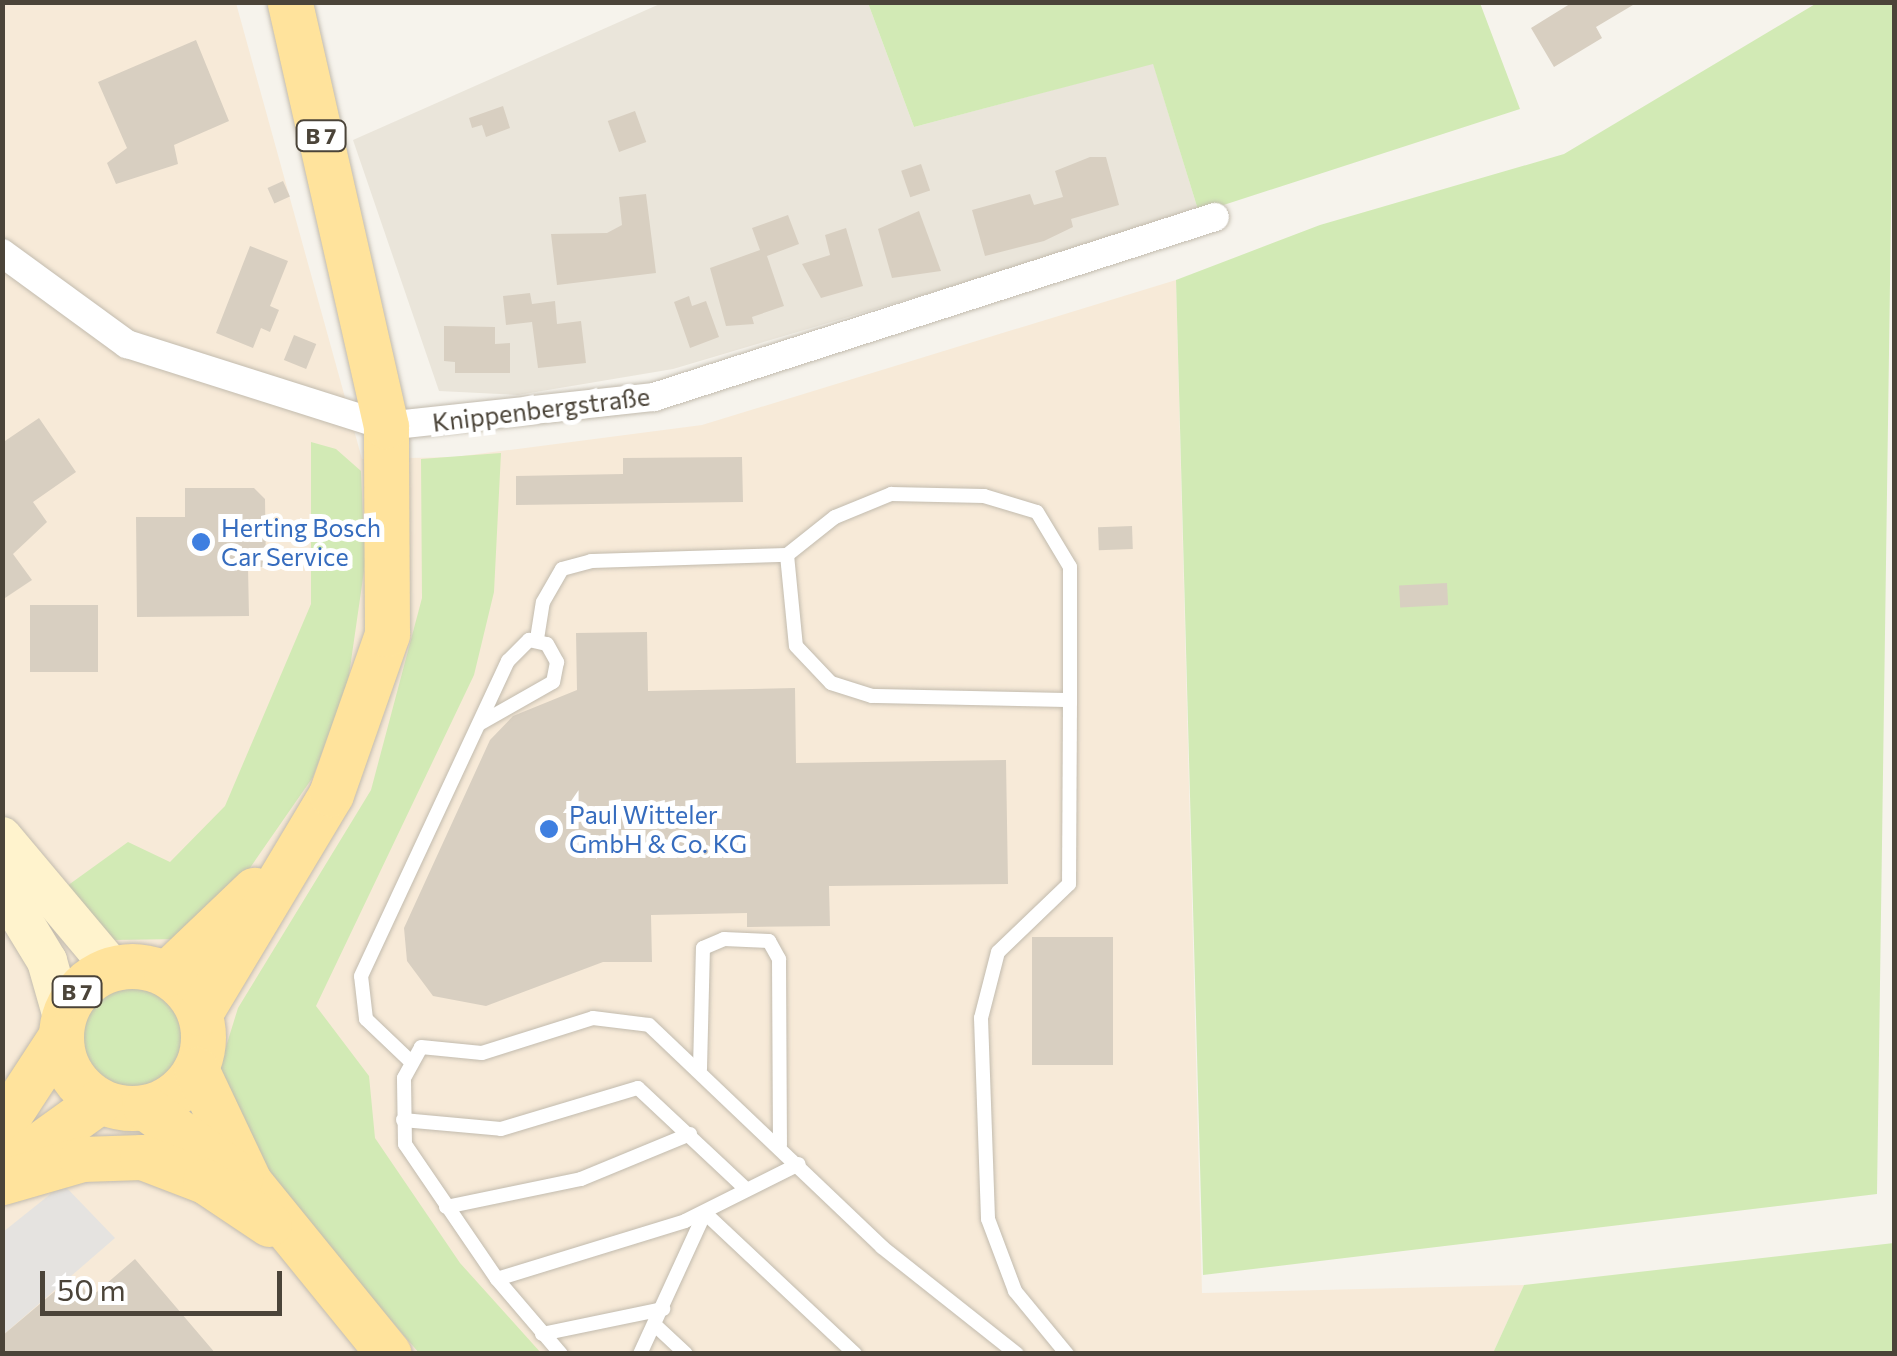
<!DOCTYPE html>
<meta charset="utf-8">
<style>
body{margin:0}
#map{position:relative;width:1897px;height:1356px;overflow:hidden;background:#f6f3ec;font-family:Commissioner,sans-serif}
div>[style]{position:absolute}
[style*='--x']{left:calc(var(--x)*1px);top:calc(var(--y)*1px);width:calc(var(--w)*1px);rotate:calc(var(--a)*1deg)}
.residential>*{inset:0;background:#eae5da}
.commercial>*{inset:0;background:#f7ead8}
.green>*{inset:0;background:#d2eab5}
.round{border-radius:50%}
.parking>*{inset:0;background:#e5e3e0}
.building>*{inset:0;background:#d8cfc1;transform-origin:0 0}
.roads{filter:drop-shadow(0 0 2px #c2bbae) drop-shadow(0 0 2px #c2bbae)}
.lane>*{height:14px;margin:-7px;padding:0 7px;transform-origin:7px;border-radius:7px;background:#fff}
.street>*{height:28px;margin:-14px;padding:0 14px;transform-origin:14px;border-radius:14px;background:#fff}
.secondary>*{height:40px;margin:-20px;padding:0 20px;transform-origin:20px;border-radius:20px;background:#fff3cd}
.primary>*{height:45px;margin:-22.5px;padding:0 22.5px;transform-origin:22.5px;border-radius:22.5px;background:#ffe39c}
.primary>.ring{margin:-22.5px;padding:0;box-sizing:content-box;background:none;border:45px solid #ffe39c;border-radius:50%}
.dots>*{width:28px;height:28px;translate:-50% -50%;box-sizing:border-box;border:5px solid #fff;border-radius:50%}
span{translate:-50% -50%;white-space:nowrap;text-align:center;line-height:1.15;-webkit-text-stroke:10px #fff;paint-order:stroke}
.shield-label span{padding:2px 8px;background:#fff;border:2px solid;border-radius:8px;-webkit-text-stroke-width:0}
.shield-label{font-size:22px;color:#4b4439;font-weight:700}
.street-label{font-size:25px;color:#4b4439}
.shop-label{font-size:25px;color:#366cbe}
.left{translate:0 -50%;text-align:left}
.frame{position:absolute;inset:0;border:5px solid #4b4439;pointer-events:none}
.scale{position:absolute;left:40px;top:1271px;width:242px;height:45px;box-sizing:border-box;border:5px solid #4b4439;border-top:0;padding-left:12px;font-size:30px;line-height:35px;white-space:nowrap;color:#4b4439;-webkit-text-stroke:8px #fff;paint-order:stroke}
</style>
<div id="map">
<div class="residential">
<i style="clip-path:polygon(662px 3px,868px 3px,914px 127px,1153px 63px,1199px 213px,673px 369px,518px 395px,439px 391px,353px 140px)"></i>
</div>
<div class="commercial">
<i style="clip-path:polygon(3px 3px,236px 3px,362px 459px,455px 457px,702px 425px,1176px 280px,1202px 1293px,1524px 1285px,1493px 1353px,3px 1354px)"></i>
</div>
<div class="green">
<i style="clip-path:polygon(868px 3px,1480px 3px,1520px 109px,1199px 213px,1153px 64px,914px 127px)"></i>
<i style="clip-path:polygon(1817px 3px,1894px 3px,1877px 1194px,1203px 1275px,1176px 280px,1320px 225px,1564px 154px)"></i>
<i style="clip-path:polygon(311px 442px,336px 449px,361px 471px,365px 564px,348px 682px,313px 777px,236px 888px,179px 939px,113px 940px,67px 886px,128px 842px,170px 862px,225px 806px,311px 604px)"></i>
<i style="clip-path:polygon(501px 453px,494px 592px,474px 675px,316px 1006px,369px 1076px,375px 1138px,460px 1263px,541px 1353px,419px 1353px,290px 1202px,238px 1124px,220px 1066px,238px 1008px,371px 790px,422px 598px,421px 459px)"></i>
<i class="round" style="left:75px;top:982px;width:112px;height:112px"></i>
<i style="clip-path:polygon(1894px 1243px,1894px 1353px,1493px 1353px,1524px 1285px)"></i>
</div>
<div class="parking">
<i style="clip-path:polygon(63px 1184px,115px 1238px,3px 1335px,3px 1232px)"></i>
</div>
<div class="building">
<i style="clip-path:polygon(1573px 2px,1638px 2px,1596px 27px,1602px 38px,1554px 67px,1531px 28px)"></i>
<i style="clip-path:polygon(196px 40px,229px 121px,174px 145px,178px 164px,116px 184px,107px 163px,127px 148px,98px 82px)"></i>
<i style="clip-path:polygon(503px 106px,510px 128px,486px 137px,482px 125px,472px 128px,469px 118px)"></i>
<i style="left:635px;top:111px;width:33px;height:29px;rotate:70deg"></i>
<i style="clip-path:polygon(1090px 157px,1106px 157px,1119px 205px,1071px 219px,1073px 227px,1044px 241px,985px 256px,972px 210px,1030px 194px,1034px 205px,1063px 197px,1055px 171px)"></i>
<i style="left:921px;top:164px;width:28px;height:21px;rotate:71deg"></i>
<i style="left:283px;top:181px;width:17px;height:17px;rotate:66deg"></i>
<i style="clip-path:polygon(646px 194px,656px 273px,557px 285px,551px 234px,607px 233px,622px 225px,619px 197px)"></i>
<i style="clip-path:polygon(919px 211px,941px 271px,892px 278px,878px 229px)"></i>
<i style="clip-path:polygon(788px 215px,799px 244px,767px 256px,784px 306px,752px 317px,754px 324px,726px 326px,710px 268px,760px 250px,752px 228px)"></i>
<i style="clip-path:polygon(846px 228px,863px 286px,821px 298px,802px 264px,830px 255px,825px 235px)"></i>
<i style="clip-path:polygon(250px 246px,288px 261px,270px 306px,279px 310px,270px 332px,261px 328px,253px 348px,216px 333px)"></i>
<i style="clip-path:polygon(530px 293px,532px 304px,555px 301px,557px 324px,581px 321px,586px 363px,538px 368px,532px 322px,506px 325px,503px 296px)"></i>
<i style="clip-path:polygon(689px 296px,692px 306px,706px 301px,719px 337px,690px 348px,674px 302px)"></i>
<i style="clip-path:polygon(444px 326px,495px 327px,495px 344px,510px 343px,510px 373px,455px 373px,455px 362px,444px 361px)"></i>
<i style="left:294px;top:335px;width:24px;height:27px;rotate:22deg"></i>
<i style="clip-path:polygon(39px 418px,76px 472px,33px 502px,47px 522px,13px 554px,32px 580px,2px 600px,2px 443px)"></i>
<i style="clip-path:polygon(742px 457px,743px 502px,516px 505px,516px 476px,623px 474px,623px 458px)"></i>
<i style="clip-path:polygon(185px 488px,254px 488px,265px 499px,266px 567px,248px 567px,249px 616px,137px 617px,136px 517px,185px 517px)"></i>
<i style="left:1132px;top:526px;width:23px;height:34px;rotate:88deg"></i>
<i style="left:1447px;top:583px;width:22px;height:48px;rotate:87deg"></i>
<i style="left:30px;top:605px;width:68px;height:67px"></i>
<i style="clip-path:polygon(647px 632px,648px 691px,795px 688px,796px 763px,1006px 760px,1008px 884px,829px 886px,830px 926px,747px 927px,747px 913px,651px 915px,652px 962px,603px 962px,486px 1006px,433px 996px,407px 961px,404px 928px,490px 740px,513px 716px,577px 690px,576px 633px)"></i>
<i style="left:1032px;top:937px;width:81px;height:128px"></i>
<i style="clip-path:polygon(135px 1259px,216px 1354px,2px 1354px,2px 1336px,73px 1276px,91px 1297px)"></i>
</div>
<div class="roads">
<div class="lane">
<i style="--x:787;--y:555;--w:61;--a:-38.4"></i>
<i style="--x:835;--y:517;--w:61;--a:-22.3"></i>
<i style="--x:891;--y:494;--w:93;--a:1.2"></i>
<i style="--x:984;--y:496;--w:55;--a:16.8"></i>
<i style="--x:1037;--y:512;--w:64;--a:59"></i>
<i style="--x:1070;--y:567;--w:133;--a:90"></i>
<i style="--x:537;--y:639;--w:37;--a:-81"></i>
<i style="--x:543;--y:602;--w:38;--a:-60"></i>
<i style="--x:562;--y:569;--w:30;--a:-15"></i>
<i style="--x:591;--y:561;--w:196;--a:-1.8"></i>
<i style="--x:787;--y:555;--w:91;--a:84.4"></i>
<i style="--x:796;--y:646;--w:51;--a:46.6"></i>
<i style="--x:831;--y:683;--w:43;--a:17.6"></i>
<i style="--x:872;--y:696;--w:198;--a:1.2"></i>
<i style="--x:1070;--y:700;--w:184;--a:90.3"></i>
<i style="--x:1069;--y:884;--w:98;--a:136.2"></i>
<i style="--x:998;--y:952;--w:68;--a:104.4"></i>
<i style="--x:981;--y:1018;--w:201;--a:88"></i>
<i style="--x:988;--y:1219;--w:77;--a:69.4"></i>
<i style="--x:1015;--y:1291;--w:82;--a:50.5"></i>
<i style="--x:408;--y:1059;--w:58;--a:-136.4"></i>
<i style="--x:366;--y:1019;--w:43;--a:-96.6"></i>
<i style="--x:361;--y:976;--w:348;--a:-65"></i>
<i style="--x:508;--y:661;--w:30;--a:-45"></i>
<i style="--x:529;--y:640;--w:18;--a:13"></i>
<i style="--x:547;--y:644;--w:21;--a:61"></i>
<i style="--x:557;--y:662;--w:20;--a:101"></i>
<i style="--x:553;--y:682;--w:85;--a:150.4"></i>
<i style="--x:700;--y:1069;--w:121;--a:-88.6"></i>
<i style="--x:703;--y:948;--w:23;--a:-23"></i>
<i style="--x:724;--y:939;--w:45;--a:2.5"></i>
<i style="--x:769;--y:941;--w:21;--a:61"></i>
<i style="--x:779;--y:959;--w:186;--a:89.7"></i>
<i style="--x:403;--y:1120;--w:98;--a:5.2"></i>
<i style="--x:501;--y:1129;--w:143;--a:-16.7"></i>
<i style="--x:638;--y:1088;--w:149;--a:43.1"></i>
<i style="--x:446;--y:1207;--w:138;--a:-11.7"></i>
<i style="--x:581;--y:1179;--w:118;--a:-22.4"></i>
<i style="--x:497;--y:1279;--w:197;--a:-17.1"></i>
<i style="--x:685;--y:1221;--w:127;--a:-26.6"></i>
<i style="--x:655;--y:1325;--w:42;--a:43.1"></i>
<i style="--x:542;--y:1334;--w:124;--a:-11.7"></i>
<i style="--x:561;--y:1354;--w:99;--a:-130.5"></i>
<i style="--x:497;--y:1279;--w:163;--a:-124.3"></i>
<i style="--x:405;--y:1144;--w:66;--a:-90.9"></i>
<i style="--x:404;--y:1078;--w:35;--a:-61"></i>
<i style="--x:421;--y:1047;--w:61;--a:5.6"></i>
<i style="--x:482;--y:1053;--w:116;--a:-17.5"></i>
<i style="--x:593;--y:1018;--w:56;--a:7.1"></i>
<i style="--x:649;--y:1025;--w:322;--a:43.6"></i>
<i style="--x:882;--y:1247;--w:172;--a:38.4"></i>
<i style="--x:640;--y:1354;--w:155;--a:-65.3"></i>
<i style="--x:705;--y:1213;--w:206;--a:43.2"></i>
</div>
<div class="street">
<i style="--x:2;--y:253;--w:155;--a:36.1"></i>
<i style="--x:127;--y:344;--w:272;--a:17.6"></i>
<i style="--x:386;--y:426;--w:270;--a:-6.2"></i>
<i style="--x:654;--y:397;--w:589;--a:-17.79"></i>
</div>
<div class="secondary">
<i style="--x:2;--y:837;--w:171;--a:50"></i>
<i style="--x:2;--y:887;--w:87;--a:58.7"></i>
<i style="--x:47;--y:961;--w:58;--a:74.1"></i>
</div>
<div class="primary">
<i class="ring" style="left:61px;top:966px;width:97px;height:97px"></i>
<i style="--x:166;--y:974;--w:122;--a:-43.7"></i>
<i style="--x:200;--y:1013;--w:255;--a:-59.1"></i>
<i style="--x:331;--y:794;--w:170;--a:-70.7"></i>
<i style="--x:387;--y:634;--w:208;--a:-90.3"></i>
<i style="--x:386;--y:426;--w:435;--a:-102.8"></i>
<i style="--x:196;--y:1069;--w:126;--a:64.7"></i>
<i style="--x:250;--y:1183;--w:220;--a:50.9"></i>
<i style="--x:146;--y:1108;--w:117;--a:36"></i>
<i style="--x:2;--y:1126;--w:106;--a:-56.9"></i>
<i style="--x:8;--y:1167;--w:113;--a:-35.7"></i>
<i style="--x:2;--y:1182;--w:83;--a:-16"></i>
<i style="--x:82;--y:1159;--w:60;--a:-1.9"></i>
<i style="--x:142;--y:1157;--w:67;--a:20.9"></i>
<i style="--x:205;--y:1181;--w:77;--a:33.9"></i>
</div>
</div>
<div class="dots">
<i style="left:201px;top:542px;background:#3f7fe0"></i>
<i style="left:549px;top:829px;background:#3f7fe0"></i>
</div>
<div class="shield-label">
<span style="left:321px;top:136px">B 7</span>
<span style="left:77px;top:992px">B 7</span>
</div>
<div class="street-label">
<span style="left:541px;top:409px;rotate:-7deg">Knippenbergstraße</span>
</div>
<div class="shop-label">
<span class="left" style="left:221px;top:542px">Herting Bosch<br>Car Service</span>
<span class="left" style="left:569px;top:829px">Paul Witteler<br>GmbH &amp; Co. KG</span>
</div>
<div class="frame"></div>
<div class="scale">50 m</div>
</div>
